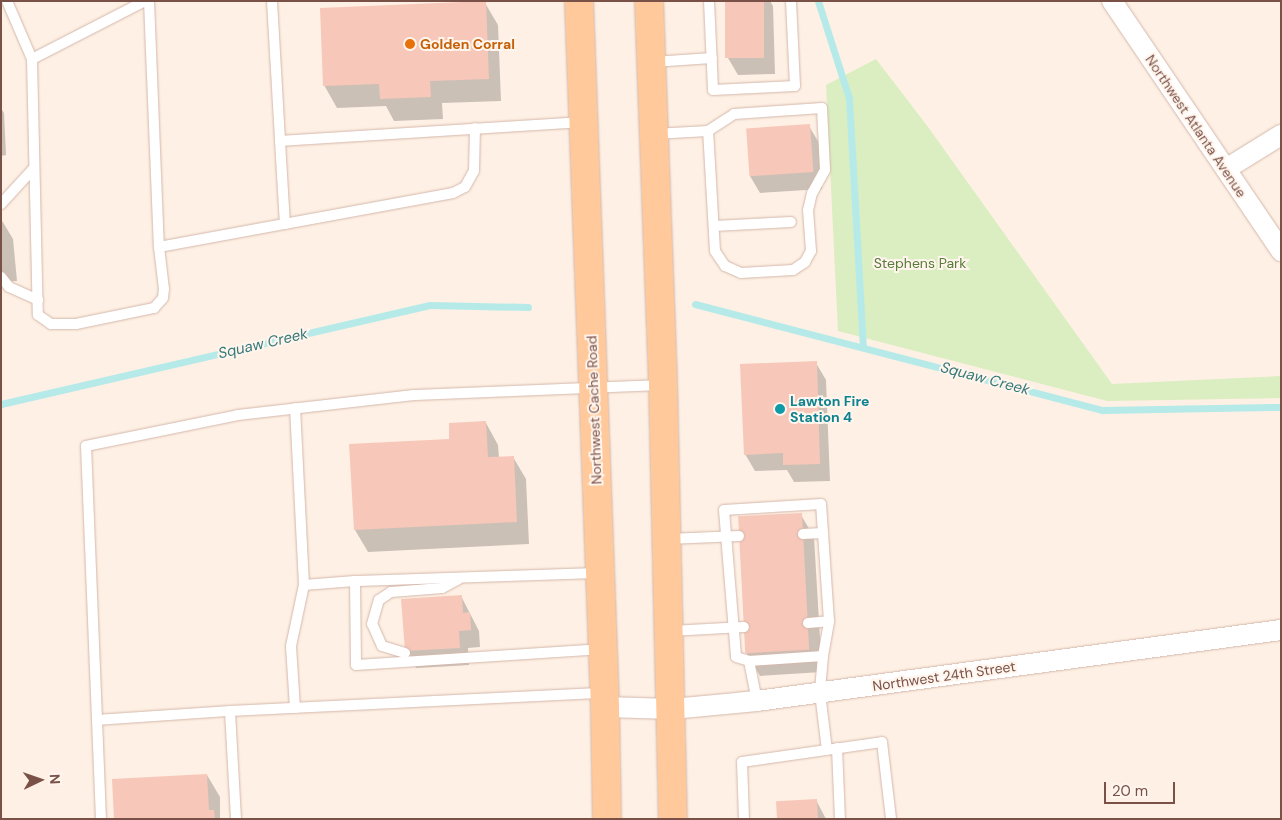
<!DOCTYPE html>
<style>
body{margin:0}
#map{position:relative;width:1282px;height:820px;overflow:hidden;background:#fef0e4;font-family:"DM Sans",sans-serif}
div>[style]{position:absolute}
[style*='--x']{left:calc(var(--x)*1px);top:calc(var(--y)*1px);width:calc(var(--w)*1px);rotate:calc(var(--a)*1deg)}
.green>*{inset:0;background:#daeec1}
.shadow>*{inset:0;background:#0003}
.stream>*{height:7px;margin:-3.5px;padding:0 3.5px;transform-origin:3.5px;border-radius:3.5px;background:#b6eae9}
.building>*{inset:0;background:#f7c7b9;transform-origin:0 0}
.roads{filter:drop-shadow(0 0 1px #d4b7ab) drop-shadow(0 0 1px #d4b7ab)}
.service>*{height:10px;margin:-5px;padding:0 5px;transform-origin:5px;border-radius:5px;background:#fff}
.minor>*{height:20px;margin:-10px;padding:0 10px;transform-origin:10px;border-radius:10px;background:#fff}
.primary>*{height:28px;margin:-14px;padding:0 14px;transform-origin:14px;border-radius:14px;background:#ffc99b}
.dots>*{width:14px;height:14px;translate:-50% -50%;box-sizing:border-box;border:2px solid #fff5ed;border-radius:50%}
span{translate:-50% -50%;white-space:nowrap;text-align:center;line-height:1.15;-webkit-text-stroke:4px #fff5ed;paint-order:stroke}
.food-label{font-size:14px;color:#c56008;font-weight:700}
.left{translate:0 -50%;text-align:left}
.street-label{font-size:14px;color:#7a5147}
.park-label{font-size:14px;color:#587b3b}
.culture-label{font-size:14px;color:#0d838f;font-weight:700}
.water-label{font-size:15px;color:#367979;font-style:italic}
.frame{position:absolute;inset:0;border:2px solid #7a5147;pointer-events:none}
.north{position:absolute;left:15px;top:755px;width:50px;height:50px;-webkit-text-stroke:4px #fff5ed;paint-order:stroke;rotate:87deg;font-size:14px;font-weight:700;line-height:20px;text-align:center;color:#7a5147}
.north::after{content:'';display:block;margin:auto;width:18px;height:22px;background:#7a5147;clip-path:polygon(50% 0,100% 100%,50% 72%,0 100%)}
.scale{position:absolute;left:1104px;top:782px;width:71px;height:22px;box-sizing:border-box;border:2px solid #7a5147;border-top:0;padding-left:6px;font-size:15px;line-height:18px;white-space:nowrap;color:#7a5147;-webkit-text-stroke:4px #fff5ed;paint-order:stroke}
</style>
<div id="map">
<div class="green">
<i style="clip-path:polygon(876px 59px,928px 127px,1112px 384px,1281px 376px,1281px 398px,1107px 401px,838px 331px,826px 85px)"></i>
</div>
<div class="shadow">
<i style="clip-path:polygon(726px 1px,770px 1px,773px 6px,775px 74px,738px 75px,728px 58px)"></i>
<i style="clip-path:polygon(485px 3px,498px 25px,501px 101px,442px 103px,443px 119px,394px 121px,386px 106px,337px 108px,324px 85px)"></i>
<i style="clip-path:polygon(1px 108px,4px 113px,6px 155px,1px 156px)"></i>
<i style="clip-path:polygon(809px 126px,819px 143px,822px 189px,760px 193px,750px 176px)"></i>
<i style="clip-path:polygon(1px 219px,13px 239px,17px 281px,1px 282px)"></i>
<i style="clip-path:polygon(816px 363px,826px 380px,830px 481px,794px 482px,787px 470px,755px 471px,745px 454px)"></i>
<i style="clip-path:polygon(486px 423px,498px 445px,499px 458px,513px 457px,526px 479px,529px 544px,368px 552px,355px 530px,451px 440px)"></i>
<i style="clip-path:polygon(801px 515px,814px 537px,822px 672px,760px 676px,747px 654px)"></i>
<i style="clip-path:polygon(461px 596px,479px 631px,480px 647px,468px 648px,469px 665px,416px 668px,406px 651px)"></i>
<i style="clip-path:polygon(207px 775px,220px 797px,220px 819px,115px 819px)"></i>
<i style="clip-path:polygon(816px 800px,826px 819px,778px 819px)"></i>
</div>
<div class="stream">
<i style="--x:818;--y:1;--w:102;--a:72.3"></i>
<i style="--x:849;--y:98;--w:248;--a:86.8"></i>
<i style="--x:695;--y:304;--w:421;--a:14.6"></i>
<i style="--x:1102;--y:410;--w:179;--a:-1"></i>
<i style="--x:1;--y:404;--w:440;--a:-13"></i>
<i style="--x:430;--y:305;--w:98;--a:1.2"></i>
</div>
<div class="building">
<i style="clip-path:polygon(486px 1px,489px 79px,430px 81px,431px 97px,380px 99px,379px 84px,323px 86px,320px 8px)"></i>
<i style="left:725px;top:1px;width:39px;height:57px"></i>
<i style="left:810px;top:124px;width:48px;height:64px;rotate:86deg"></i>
<i style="clip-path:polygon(817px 361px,820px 464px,783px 465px,783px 453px,744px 455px,740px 364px)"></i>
<i style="clip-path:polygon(486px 421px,488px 457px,514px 456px,517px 522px,354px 530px,349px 444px,449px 439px,449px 423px)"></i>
<i style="left:802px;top:513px;width:137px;height:64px;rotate:87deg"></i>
<i style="clip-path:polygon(462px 595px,463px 613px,470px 612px,471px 630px,459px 631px,460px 648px,405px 651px,401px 599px)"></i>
<i style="clip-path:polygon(207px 774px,209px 810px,214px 810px,215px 819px,114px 819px,112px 779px)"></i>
<i style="left:817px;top:799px;width:20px;height:41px;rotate:87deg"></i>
</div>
<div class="roads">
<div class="service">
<i style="--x:7;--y:1;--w:63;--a:66.7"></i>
<i style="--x:145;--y:1;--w:127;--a:152.8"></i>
<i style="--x:32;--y:59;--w:256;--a:88.7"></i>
<i style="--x:38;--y:315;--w:16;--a:35"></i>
<i style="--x:51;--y:324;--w:25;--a:0"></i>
<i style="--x:76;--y:324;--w:80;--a:-11.6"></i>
<i style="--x:154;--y:308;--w:13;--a:-48"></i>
<i style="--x:163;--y:298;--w:9;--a:-84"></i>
<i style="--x:164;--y:289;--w:42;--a:-96.8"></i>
<i style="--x:159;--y:247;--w:299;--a:-10.4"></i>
<i style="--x:453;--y:193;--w:13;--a:-27"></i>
<i style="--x:465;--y:187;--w:18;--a:-61"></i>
<i style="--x:474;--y:171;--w:43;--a:-88.7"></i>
<i style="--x:149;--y:1;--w:246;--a:87.7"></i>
<i style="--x:272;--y:1;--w:140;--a:86.7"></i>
<i style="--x:280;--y:141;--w:303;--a:-3.6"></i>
<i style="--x:709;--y:1;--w:89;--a:87.4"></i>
<i style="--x:713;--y:90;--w:82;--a:-2.8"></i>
<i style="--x:795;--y:86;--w:85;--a:-92.7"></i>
<i style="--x:653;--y:62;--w:59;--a:-3.9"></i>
<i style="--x:654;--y:134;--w:54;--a:-3.2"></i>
<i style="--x:708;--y:131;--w:31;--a:-33"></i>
<i style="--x:734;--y:114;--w:88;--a:-3.9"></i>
<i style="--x:822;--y:108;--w:62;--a:87.2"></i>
<i style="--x:825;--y:170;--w:26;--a:119"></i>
<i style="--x:812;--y:193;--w:17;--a:103"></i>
<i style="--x:808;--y:210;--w:41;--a:85.8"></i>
<i style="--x:811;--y:251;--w:13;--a:119"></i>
<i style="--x:805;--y:262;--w:14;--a:146"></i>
<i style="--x:793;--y:270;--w:52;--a:176.7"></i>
<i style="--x:741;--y:273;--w:17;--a:-156"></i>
<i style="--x:725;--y:266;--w:18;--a:-124"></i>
<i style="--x:715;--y:251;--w:120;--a:-93.3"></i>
<i style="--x:280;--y:141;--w:83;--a:86.6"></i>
<i style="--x:1;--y:204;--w:49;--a:-47.5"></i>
<i style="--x:714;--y:226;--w:77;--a:-3"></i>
<i style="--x:1;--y:277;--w:13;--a:51"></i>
<i style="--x:9;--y:287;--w:32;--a:24"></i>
<i style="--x:803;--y:534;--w:20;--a:-3"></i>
<i style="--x:668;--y:539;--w:71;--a:-2.4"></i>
<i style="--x:599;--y:573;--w:244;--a:178.1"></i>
<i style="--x:355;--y:581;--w:84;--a:89.3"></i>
<i style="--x:356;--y:665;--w:248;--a:-3.7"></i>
<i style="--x:304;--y:585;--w:51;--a:-4.5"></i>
<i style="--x:808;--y:623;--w:21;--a:-5"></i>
<i style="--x:829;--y:621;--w:117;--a:-93.9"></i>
<i style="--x:821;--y:504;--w:97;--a:176.5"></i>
<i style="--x:724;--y:510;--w:147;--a:85.3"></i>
<i style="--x:736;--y:657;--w:14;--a:17"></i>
<i style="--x:749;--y:661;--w:74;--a:-3.9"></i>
<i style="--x:823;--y:656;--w:36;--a:-80"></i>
<i style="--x:671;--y:631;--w:73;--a:-3.1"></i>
<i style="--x:405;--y:653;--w:24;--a:-163"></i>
<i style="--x:382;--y:646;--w:24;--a:-114"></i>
<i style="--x:372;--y:624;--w:25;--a:-74"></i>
<i style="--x:379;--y:600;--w:14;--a:-34"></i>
<i style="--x:391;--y:592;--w:51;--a:-4.5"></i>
<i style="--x:442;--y:588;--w:19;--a:-28"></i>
<i style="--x:823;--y:656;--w:37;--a:95"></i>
<i style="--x:820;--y:693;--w:57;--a:83"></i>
<i style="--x:749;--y:661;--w:41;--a:78.7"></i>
<i style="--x:295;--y:708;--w:62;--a:-93.7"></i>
<i style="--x:291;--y:646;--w:62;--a:-78"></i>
<i style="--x:304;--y:585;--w:177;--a:-92.9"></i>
<i style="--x:97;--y:720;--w:133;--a:-3.9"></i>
<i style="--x:837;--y:748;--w:71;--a:87.6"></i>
<i style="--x:101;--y:819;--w:373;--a:-92.3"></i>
<i style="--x:86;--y:446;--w:155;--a:-11.5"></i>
<i style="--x:238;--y:415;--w:177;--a:-6.5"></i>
<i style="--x:414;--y:395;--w:248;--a:-2.3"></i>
<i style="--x:236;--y:819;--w:108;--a:-93.2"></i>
<i style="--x:230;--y:711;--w:374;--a:-2.8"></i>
<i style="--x:744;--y:819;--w:57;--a:-92"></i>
<i style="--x:742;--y:762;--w:141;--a:-8.1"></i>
<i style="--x:882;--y:742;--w:78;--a:83.3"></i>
</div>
<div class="minor">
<i style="--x:1112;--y:1;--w:302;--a:55.9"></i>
<i style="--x:1226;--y:169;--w:65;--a:-31.7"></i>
<i style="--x:605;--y:707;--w:67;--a:1.7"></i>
<i style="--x:672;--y:709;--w:85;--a:-5.4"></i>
<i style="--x:757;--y:701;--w:529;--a:-7.72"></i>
</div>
<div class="primary">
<i style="--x:579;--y:1;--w:706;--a:87.89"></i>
<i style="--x:605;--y:707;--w:112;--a:89"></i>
<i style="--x:649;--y:1;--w:384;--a:87.9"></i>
<i style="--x:663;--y:385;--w:434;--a:88.7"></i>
</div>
</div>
<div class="dots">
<i style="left:410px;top:44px;background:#e8710a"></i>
<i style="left:780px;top:409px;background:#0f9aa8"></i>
</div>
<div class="food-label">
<span class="left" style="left:420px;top:44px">Golden Corral</span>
</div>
<div class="street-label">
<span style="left:1196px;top:126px;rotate:56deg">Northwest Atlanta Avenue</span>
<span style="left:594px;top:410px;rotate:-92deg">Northwest Cache Road</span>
<span style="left:944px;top:676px;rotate:-8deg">Northwest 24th Street</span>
</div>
<div class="park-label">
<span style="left:920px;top:263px">Stephens Park</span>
</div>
<div class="culture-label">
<span class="left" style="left:790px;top:409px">Lawton Fire<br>Station 4</span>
</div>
<div class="water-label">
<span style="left:263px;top:344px;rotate:-13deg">Squaw Creek</span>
<span style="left:985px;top:379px;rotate:15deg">Squaw Creek</span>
</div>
<div class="frame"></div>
<div class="north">N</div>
<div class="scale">20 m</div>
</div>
